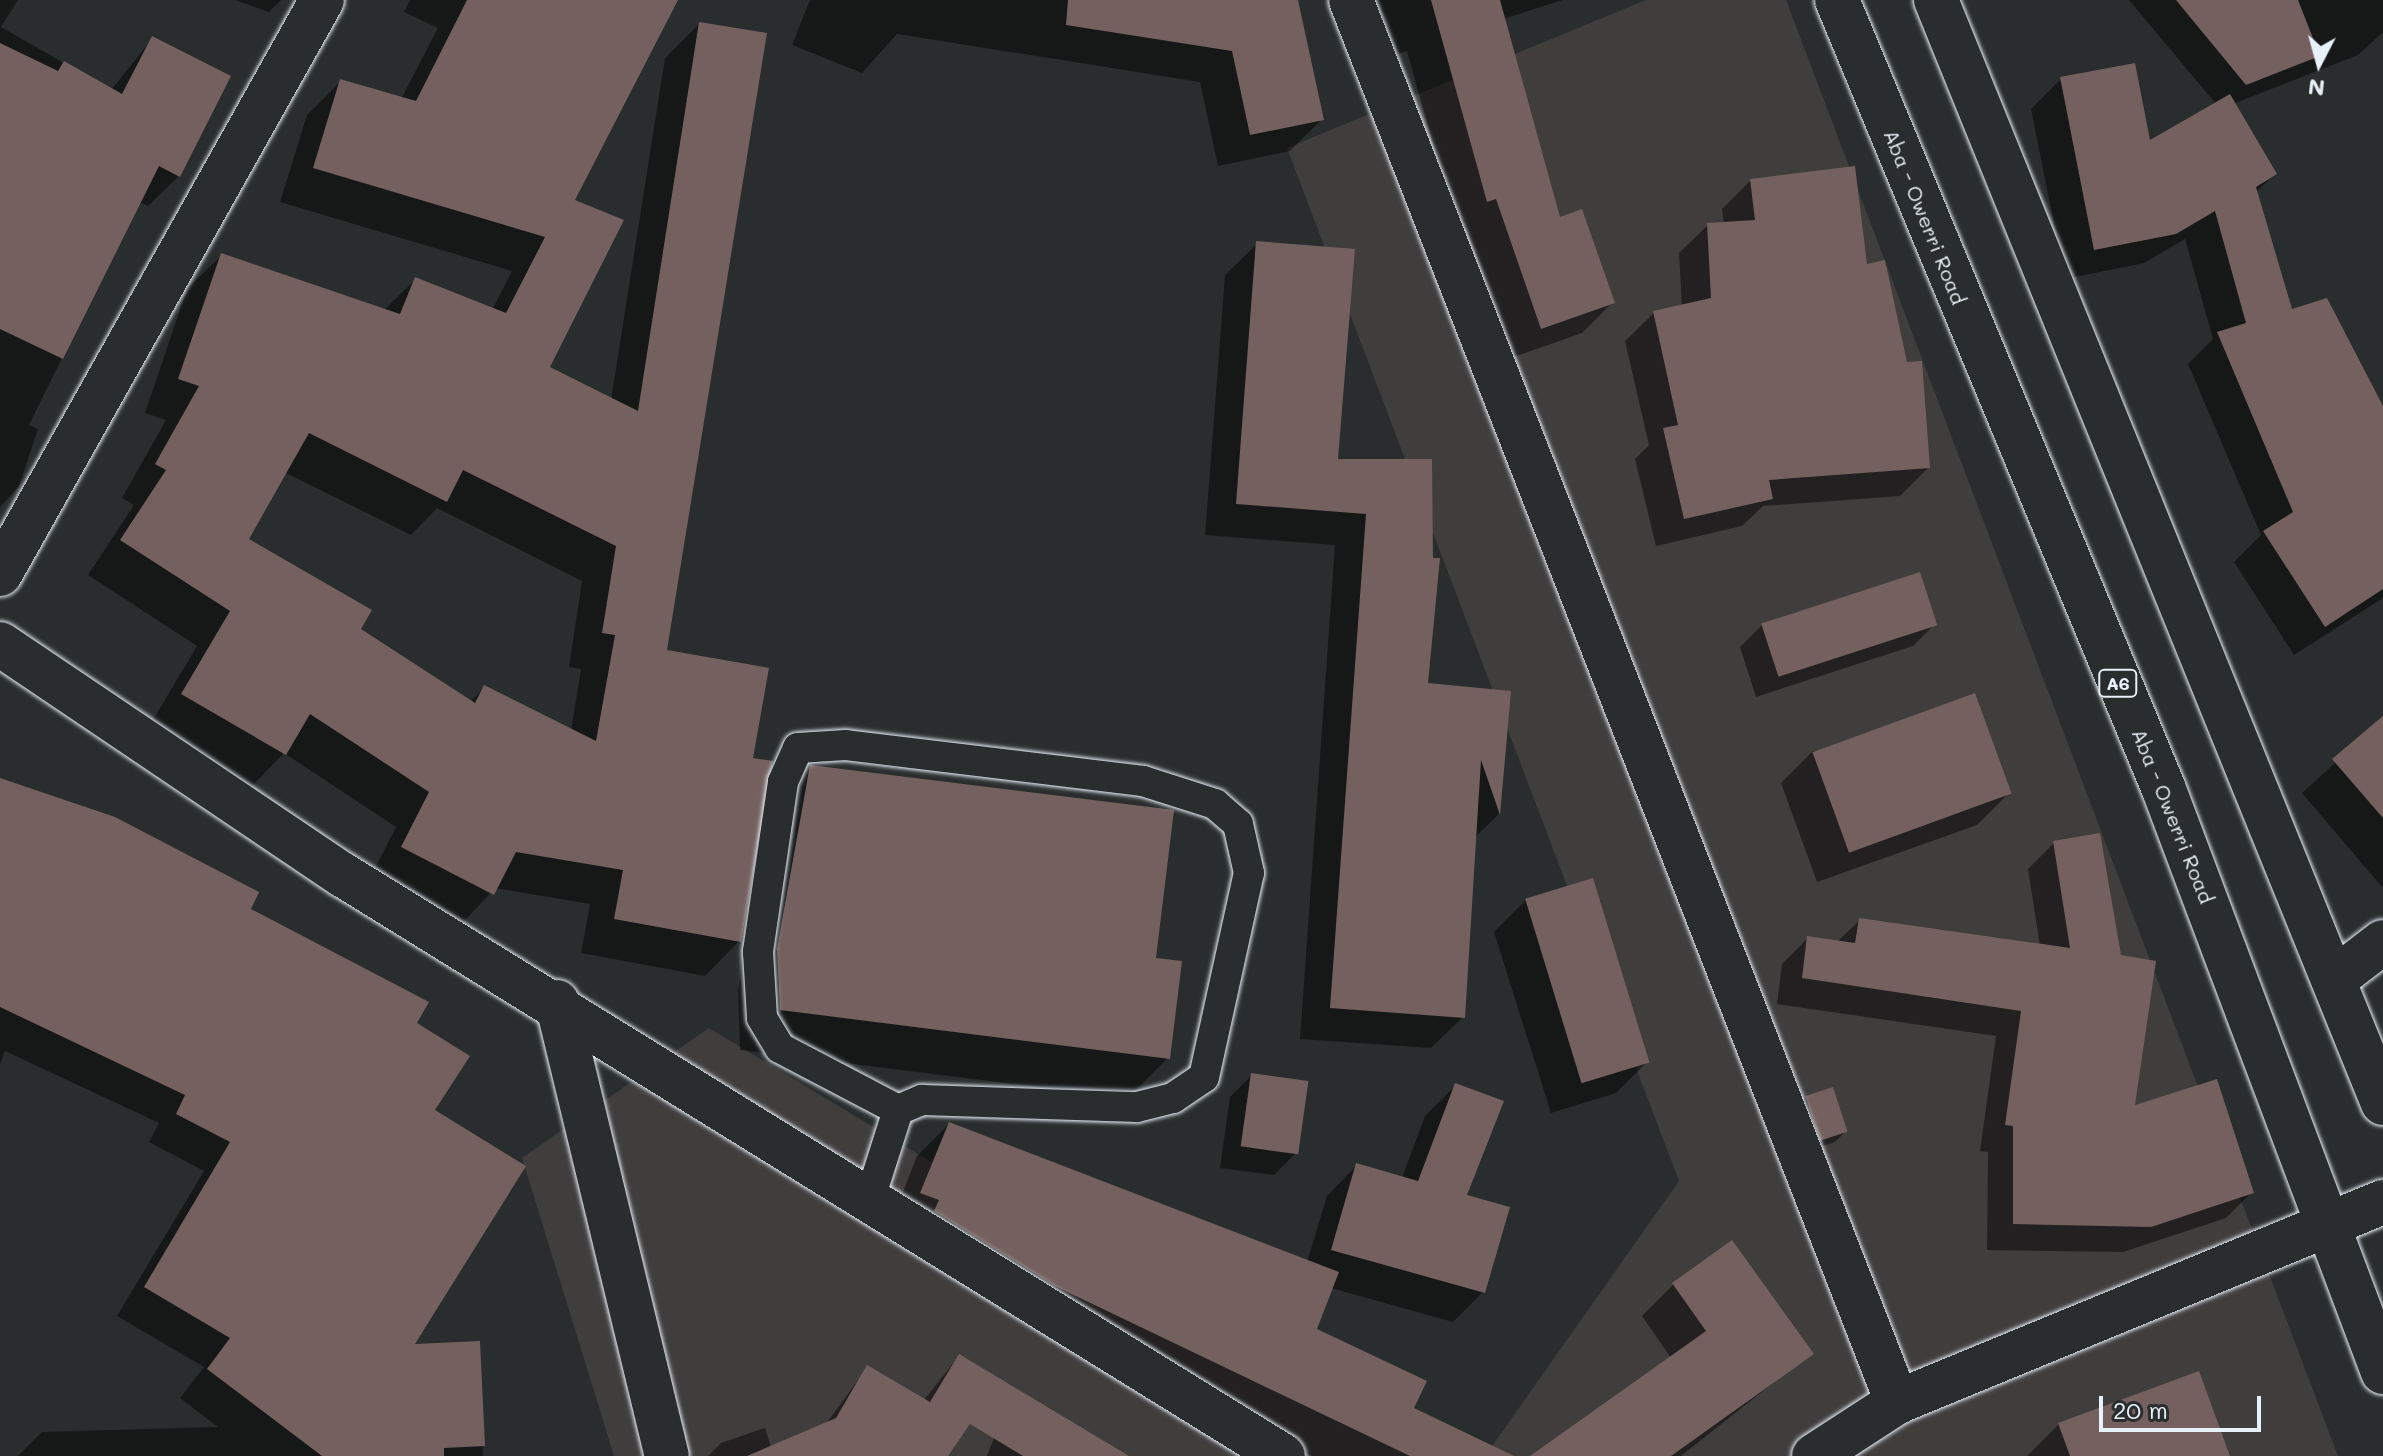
<!DOCTYPE html>
<style>
body{margin:0}
#map{position:relative;width:2383px;height:1456px;overflow:hidden;background:#2a2d2e;font-family:Mali,sans-serif}
div>[style]{position:absolute}
[style*='--x']{left:calc(var(--x)*1px);top:calc(var(--y)*1px);width:calc(var(--w)*1px);rotate:calc(var(--a)*1deg)}
.built>*{inset:0;background:#403d3d}
.shadow>*{inset:0;background:#0007}
.building>*{inset:0;background:#74615f;transform-origin:0 0}
.roads{filter:drop-shadow(0 0 2px #e8f1f8) drop-shadow(0 0 2px #e8f1f8)}
.lane>*{height:30px;margin:-15px;padding:0 15px;transform-origin:15px;border-radius:15px;background:#2a2d2e}
.street>*{height:44px;margin:-22px;padding:0 22px;transform-origin:22px;border-radius:22px;background:#2a2d2e}
.secondary>*{height:44px;margin:-22px;padding:0 22px;transform-origin:22px;border-radius:22px;background:#2a2d2e}
.highway>*{height:44px;margin:-22px;padding:0 22px;transform-origin:22px;border-radius:22px;background:#2a2d2e}
span{translate:-50% -50%;white-space:nowrap;text-align:center;line-height:1.15;-webkit-text-stroke:8px #2a2d2e;paint-order:stroke}
.shield-label span{padding:2px 6px;background:#2a2d2e;border:2px solid;border-radius:6px;-webkit-text-stroke-width:0}
.shield-label{font-size:18px;color:#e8f1f8;font-weight:700}
.street-label{font-size:20px;color:#e8f1f8}
.north{position:absolute;left:2279px;top:24px;width:80px;height:80px;-webkit-text-stroke:6px #2a2d2e;paint-order:stroke;rotate:186deg;font-size:22px;font-weight:700;line-height:32px;text-align:center;color:#e8f1f8}
.north::after{content:'';display:block;margin:auto;width:28px;height:36px;background:#e8f1f8;clip-path:polygon(50% 0,100% 100%,50% 72%,0 100%)}
.scale{position:absolute;left:2099px;top:1396px;width:162px;height:36px;box-sizing:border-box;border:4px solid #e8f1f8;border-top:0;padding-left:10px;font-size:24px;line-height:28px;white-space:nowrap;color:#e8f1f8;-webkit-text-stroke:6px #2a2d2e;paint-order:stroke}
</style>
<div id="map">
<div class="built">
<i style="clip-path:polygon(1646px 0,1786px 0,2338px 1456px,1485px 1456px,1679px 1181px,1287px 148px)"></i>
<i style="clip-path:polygon(709px 1028px,1419px 1456px,614px 1456px,522px 1158px)"></i>
</div>
<div class="shadow">
<i style="clip-path:polygon(0 0,18px 0,1px 27px,111px 90px,152px 39px,179px 176px,148px 206px,139px 202px,29px 425px,38px 429px,19px 486px,0 507px)"></i>
<i style="clip-path:polygon(235px 0,281px 0,269px 12px)"></i>
<i style="clip-path:polygon(evenodd,410px 0,676px 0,572px 201px,547px 368px,611px 400px,665px 58px,699px 24px,665px 652px,750px 760px,770px 808px,811px 767px,1153px 960px,1168px 1058px,1128px 1098px,740px 1050px,738px 991px,754px 879px,739px 941px,705px 976px,581px 953px,590px 904px,495px 888px,458px 928px,368px 882px,396px 827px,284px 753px,250px 788px,148px 728px,197px 646px,88px 575px,134px 505px,122px 498px,166px 420px,145px 413px,187px 289px,222px 255px,384px 310px,416px 279px,492px 310px,512px 271px,280px 202px,307px 115px,341px 81px,401px 99px,438px 28px,404px 12px,410px 0,284px 472px,411px 535px,437px 508px,582px 581px,569px 667px,581px 669px,571px 731px,485px 687px,470px 702px,358px 629px,246px 539px,284px 472px)"></i>
<i style="clip-path:polygon(810px 0,1296px 0,1322px 119px,1290px 151px,1218px 166px,1200px 82px,897px 34px,862px 73px,792px 45px)"></i>
<i style="clip-path:polygon(1341px 0,1563px 0,1503px 19px,1559px 219px,1612px 303px,1582px 333px,1511px 358px,1466px 228px,1457px 230px,1407px 51px,1363px 65px)"></i>
<i style="clip-path:polygon(2129px 0,2383px 0,2383px 32px,2358px 55px,2233px 104px,2275px 174px,2255px 193px,2290px 312px,2383px 411px,2383px 598px,2294px 655px,2234px 562px,2261px 535px,2188px 364px,2213px 339px,2185px 239px,2144px 263px,2065px 279px,2031px 109px,2061px 79px,2149px 144px,2216px 104px)"></i>
<i style="clip-path:polygon(1750px 181px,1865px 266px,1906px 364px,1928px 468px,1900px 496px,1763px 506px,1742px 526px,1656px 546px,1635px 459px,1649px 445px,1625px 341px,1654px 313px,1682px 307px,1679px 253px,1708px 225px,1724px 224px,1722px 209px)"></i>
<i style="clip-path:polygon(1257px 244px,1336px 461px,1430px 461px,1426px 685px,1508px 693px,1499px 814px,1474px 838px,1463px 1017px,1431px 1048px,1300px 1039px,1335px 545px,1205px 535px,1225px 275px)"></i>
<i style="clip-path:polygon(1935px 624px,1913px 646px,1756px 697px,1740px 647px,1762px 625px)"></i>
<i style="clip-path:polygon(2383px 719px,2383px 886px,2382px 887px,2302px 793px)"></i>
<i style="clip-path:polygon(1813px 751px,2009px 793px,1977px 825px,1817px 882px,1781px 783px)"></i>
<i style="clip-path:polygon(0 780px,249px 910px,415px 1024px,432px 1111px,412px 1346px,478px 1343px,483px 1456px,18px 1456px,42px 1432px,218px 1427px,180px 1398px,204px 1367px,117px 1316px,204px 1171px,149px 1142px,159px 1123px,5px 1051px,0 1065px)"></i>
<i style="clip-path:polygon(2054px 843px,2133px 1108px,2252px 1192px,2226px 1218px,2123px 1252px,1987px 1250px,1988px 1152px,1980px 1151px,1996px 1036px,1777px 1004px,1782px 964px,1808px 938px,1837px 942px,1860px 920px,2040px 946px,2028px 869px)"></i>
<i style="clip-path:polygon(1526px 900px,1648px 1061px,1616px 1093px,1551px 1113px,1494px 932px)"></i>
<i style="clip-path:polygon(1252px 1075px,1296px 1153px,1274px 1175px,1220px 1168px,1230px 1097px)"></i>
<i style="clip-path:polygon(1455px 1086px,1465px 1196px,1483px 1292px,1453px 1322px,1331px 1288px,1315px 1330px,1412px 1409px,1509px 1456px,1312px 1456px,1023px 1317px,890px 1225px,917px 1156px,949px 1124px,1307px 1262px,1327px 1196px,1357px 1165px,1402px 1178px,1425px 1116px)"></i>
<i style="clip-path:polygon(1806px 1098px,1846px 1131px,1835px 1142px,1811px 1150px,1795px 1109px)"></i>
<i style="clip-path:polygon(1674px 1284px,1811px 1353px,1681px 1456px,1534px 1456px,1671px 1358px,1642px 1316px)"></i>
<i style="clip-path:polygon(959px 1356px,946px 1456px,708px 1456px,721px 1443px,765px 1428px,771px 1447px,825px 1425px,868px 1367px,924px 1400px)"></i>
<i style="clip-path:polygon(1002px 1417px,1057px 1456px,987px 1456px)"></i>
<i style="clip-path:polygon(2059px 1424px,2228px 1456px,2027px 1456px)"></i>
</div>
<div class="building">
<i style="clip-path:polygon(evenodd,467px 0,678px 0,575px 200px,624px 220px,550px 367px,638px 411px,699px 22px,767px 33px,667px 650px,769px 668px,753px 758px,773px 761px,741px 942px,614px 919px,623px 870px,516px 852px,494px 895px,401px 847px,429px 792px,310px 714px,286px 755px,181px 694px,230px 611px,120px 540px,166px 470px,155px 464px,199px 386px,178px 379px,221px 253px,400px 314px,415px 277px,506px 313px,545px 237px,313px 168px,340px 79px,416px 101px,467px 0,309px 433px,447px 502px,463px 470px,616px 546px,602px 633px,615px 635px,596px 741px,484px 685px,475px 703px,361px 629px,372px 610px,249px 539px,309px 433px)"></i>
<i style="clip-path:polygon(1068px 0,1298px 0,1324px 120px,1250px 135px,1232px 51px,1066px 25px)"></i>
<i style="clip-path:polygon(1431px 0,1500px 0,1560px 217px,1582px 209px,1615px 303px,1541px 329px,1496px 199px,1487px 202px)"></i>
<i style="clip-path:polygon(2176px 0,2298px 0,2320px 56px,2246px 85px)"></i>
<i style="clip-path:polygon(152px 36px,231px 76px,180px 177px,159px 166px,63px 359px,0 329px,0 43px,58px 71px,64px 61px,122px 94px)"></i>
<i style="clip-path:polygon(2135px 63px,2150px 140px,2230px 94px,2277px 174px,2256px 187px,2292px 309px,2327px 298px,2383px 406px,2383px 589px,2325px 627px,2263px 531px,2293px 512px,2217px 332px,2246px 323px,2215px 211px,2176px 234px,2094px 250px,2060px 77px)"></i>
<i style="clip-path:polygon(1855px 166px,1867px 264px,1885px 260px,1907px 362px,1922px 361px,1930px 468px,1769px 480px,1773px 499px,1684px 519px,1663px 428px,1678px 425px,1653px 311px,1711px 298px,1707px 223px,1755px 220px,1750px 179px)"></i>
<i style="clip-path:polygon(1256px 241px,1355px 249px,1338px 459px,1432px 459px,1433px 558px,1440px 558px,1428px 683px,1511px 691px,1500px 815px,1481px 760px,1465px 1018px,1330px 1008px,1366px 514px,1236px 504px)"></i>
<i style="left:1920px;top:572px;width:56px;height:167px;rotate:72deg"></i>
<i style="left:1975px;top:693px;width:107px;height:173px;rotate:70deg"></i>
<i style="clip-path:polygon(2383px 716px,2383px 818px,2332px 759px)"></i>
<i style="clip-path:polygon(810px 765px,1174px 810px,1156px 958px,1182px 961px,1170px 1059px,780px 1010px,777px 949px)"></i>
<i style="clip-path:polygon(0 778px,115px 817px,259px 892px,251px 909px,429px 1002px,417px 1023px,470px 1056px,435px 1110px,526px 1166px,415px 1344px,480px 1341px,485px 1446px,444px 1448px,444px 1456px,322px 1456px,207px 1369px,230px 1338px,144px 1287px,230px 1142px,176px 1114px,185px 1095px,0 1007px)"></i>
<i style="clip-path:polygon(2100px 833px,2121px 955px,2156px 961px,2135px 1105px,2217px 1079px,2254px 1193px,2151px 1227px,2013px 1224px,2013px 1126px,2005px 1125px,2021px 1011px,1802px 978px,1807px 936px,1855px 943px,1859px 918px,2070px 948px,2053px 841px)"></i>
<i style="left:1593px;top:878px;width:193px;height:71px;rotate:73deg"></i>
<i style="left:1251px;top:1073px;width:58px;height:74px;rotate:8deg"></i>
<i style="clip-path:polygon(1455px 1083px,1504px 1101px,1467px 1195px,1510px 1207px,1485px 1293px,1331px 1250px,1356px 1163px,1418px 1181px)"></i>
<i style="left:1833px;top:1087px;width:47px;height:29px;rotate:72deg"></i>
<i style="clip-path:polygon(949px 1122px,1339px 1272px,1317px 1329px,1427px 1381px,1414px 1408px,1514px 1456px,1410px 1456px,1055px 1286px,934px 1211px,939px 1200px,920px 1193px)"></i>
<i style="clip-path:polygon(1732px 1240px,1814px 1354px,1671px 1456px,1530px 1456px,1706px 1331px,1672px 1283px)"></i>
<i style="clip-path:polygon(959px 1354px,1129px 1456px,1023px 1456px,970px 1424px,948px 1456px,747px 1456px,836px 1418px,867px 1365px,930px 1402px)"></i>
<i style="clip-path:polygon(2199px 1371px,2230px 1456px,2070px 1456px,2058px 1423px)"></i>
</div>
<div class="roads">
<div class="lane">
<i style="--x:870;--y:1198;--w:92;--a:-72.3"></i>
<i style="--x:898;--y:1110;--w:26;--a:-23"></i>
<i style="--x:922;--y:1100;--w:215;--a:1.9"></i>
<i style="--x:1137;--y:1107;--w:37;--a:-14"></i>
<i style="--x:1173;--y:1098;--w:37;--a:-34"></i>
<i style="--x:1204;--y:1077;--w:209;--a:-77.6"></i>
<i style="--x:1249;--y:873;--w:50;--a:-102.7"></i>
<i style="--x:1238;--y:824;--w:30;--a:-139"></i>
<i style="--x:1215;--y:804;--w:76;--a:-162.3"></i>
<i style="--x:1143;--y:781;--w:299;--a:-173.1"></i>
<i style="--x:846;--y:745;--w:48;--a:176.4"></i>
<i style="--x:798;--y:748;--w:37;--a:114"></i>
<i style="--x:783;--y:782;--w:172;--a:98.4"></i>
<i style="--x:758;--y:952;--w:66;--a:86.5"></i>
<i style="--x:762;--y:1018;--w:35;--a:59"></i>
<i style="--x:780;--y:1048;--w:133;--a:27.7"></i>
</div>
<div class="street">
<i style="--x:1351;--y:0;--w:1505;--a:68.72"></i>
<i style="--x:0;--y:574;--w:658;--a:-60.71"></i>
<i style="--x:2336;--y:978;--w:59;--a:-37.5"></i>
<i style="--x:557;--y:1002;--w:467;--a:76.4"></i>
</div>
<div class="secondary">
<i style="--x:0;--y:644;--w:414;--a:34"></i>
<i style="--x:343;--y:875;--w:1105;--a:31.72"></i>
<i style="--x:1814;--y:1456;--w:99;--a:-33"></i>
<i style="--x:1897;--y:1402;--w:526;--a:-22.37"></i>
</div>
<div class="highway">
<i style="--x:1837;--y:0;--w:852;--a:67.5"></i>
<i style="--x:2163;--y:787;--w:625;--a:69.39"></i>
<i style="--x:1936;--y:0;--w:1190;--a:67.94"></i>
</div>
</div>
<div class="shield-label">
<span style="left:2118px;top:683px">A6</span>
</div>
<div class="street-label">
<span style="left:1925px;top:217px;rotate:68deg">Aba - Owerri Road</span>
<span style="left:2173px;top:816px;rotate:68deg">Aba - Owerri Road</span>
</div>
<div class="north">N</div>
<div class="scale">20 m</div>
</div>
